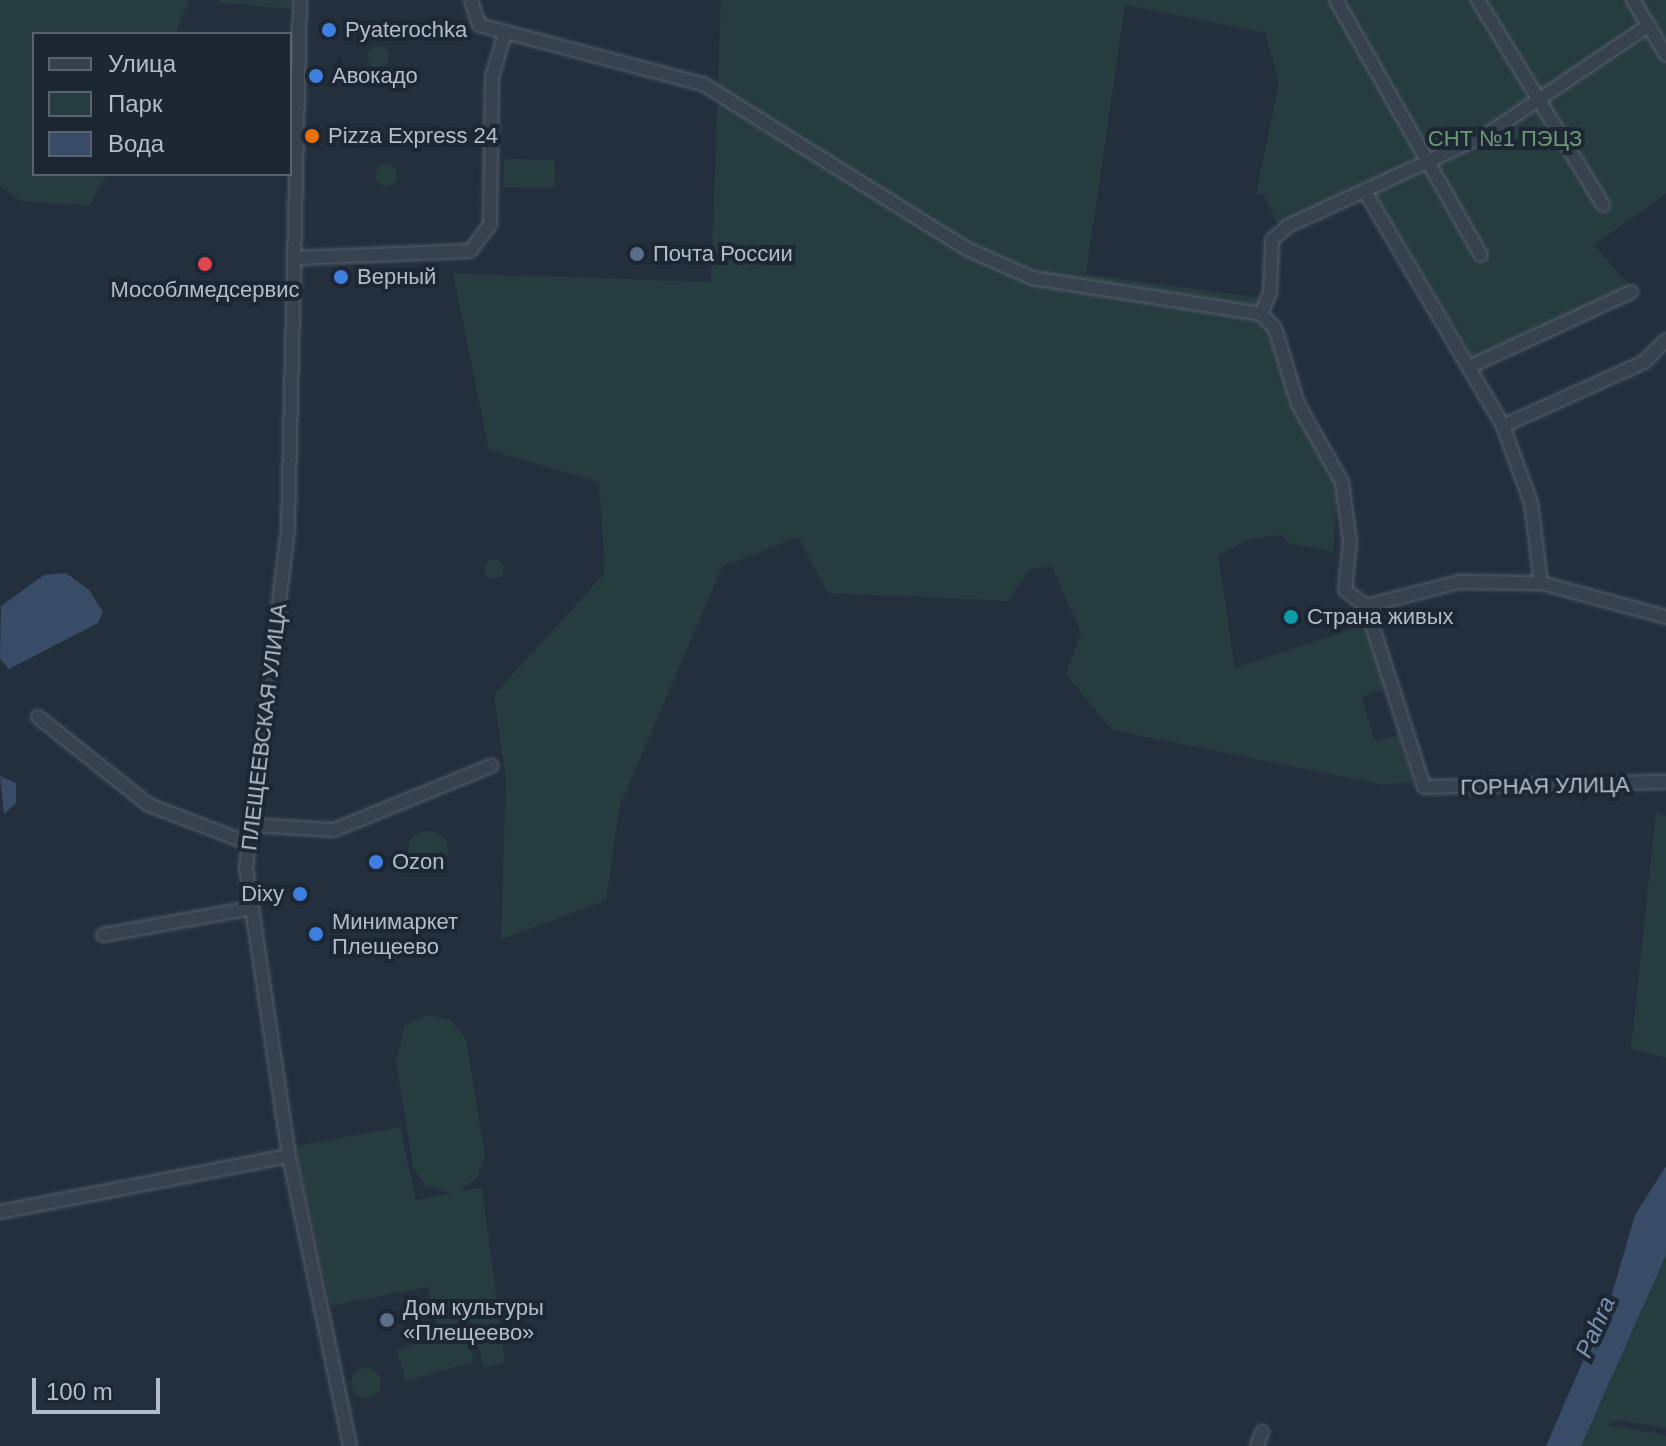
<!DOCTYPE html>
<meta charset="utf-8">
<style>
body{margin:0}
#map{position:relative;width:1666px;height:1446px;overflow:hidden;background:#242f3e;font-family:Helvetica,sans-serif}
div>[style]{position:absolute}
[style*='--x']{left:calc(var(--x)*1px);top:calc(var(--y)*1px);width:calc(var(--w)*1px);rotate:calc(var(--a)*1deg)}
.green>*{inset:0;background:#263c3f;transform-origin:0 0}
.round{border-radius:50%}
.water>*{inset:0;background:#394c67}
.roads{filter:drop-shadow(0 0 2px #565f6c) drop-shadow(0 0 2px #565f6c)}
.minor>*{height:12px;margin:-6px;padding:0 6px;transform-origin:6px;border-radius:6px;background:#38414e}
.dots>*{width:22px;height:22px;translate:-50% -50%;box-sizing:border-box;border:4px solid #1d2633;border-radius:50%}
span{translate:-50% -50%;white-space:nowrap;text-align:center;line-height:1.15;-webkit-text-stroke:8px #1d2633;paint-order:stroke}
.poi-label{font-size:22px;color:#b4bcc9}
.left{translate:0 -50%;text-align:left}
.right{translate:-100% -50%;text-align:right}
.park-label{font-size:22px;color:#6b9a76}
.street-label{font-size:22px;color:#b4bcc9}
.water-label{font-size:24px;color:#7c92b1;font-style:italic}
.legend{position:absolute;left:32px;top:32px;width:260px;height:144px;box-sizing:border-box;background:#1d2633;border:2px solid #59626f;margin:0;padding:10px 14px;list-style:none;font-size:24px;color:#b4bcc9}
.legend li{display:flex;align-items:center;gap:16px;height:40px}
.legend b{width:40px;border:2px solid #59626f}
.scale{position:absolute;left:32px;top:1378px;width:128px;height:36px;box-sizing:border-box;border:4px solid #b4bcc9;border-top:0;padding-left:10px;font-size:24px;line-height:28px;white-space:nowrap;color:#b4bcc9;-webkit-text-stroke:6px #1d2633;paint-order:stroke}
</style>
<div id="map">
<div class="green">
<i style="clip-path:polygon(0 0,189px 0,175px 34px,34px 34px,34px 174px,107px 174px,89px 206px,20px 201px,0 186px)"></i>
<i style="clip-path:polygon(220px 0,291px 0,291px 9px,219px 3px)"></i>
<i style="clip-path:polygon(721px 0,1629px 0,1666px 61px,1666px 194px,1594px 245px,1632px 288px,1475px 361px,1373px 191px,1279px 227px,1263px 195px,1256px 194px,1279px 82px,1265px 33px,1125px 5px,1086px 274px,1270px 299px,1268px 331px,1287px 389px,1338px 484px,1333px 552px,1287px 543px,1282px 535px,1250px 539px,1218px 555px,1235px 668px,1367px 624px,1386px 689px,1362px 696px,1374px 741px,1399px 735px,1413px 782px,1383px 785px,1112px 730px,1066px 674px,1081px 633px,1052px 566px,1030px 569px,1008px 601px,828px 593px,798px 537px,722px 567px,620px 805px,606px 900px,501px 940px,506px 780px,494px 695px,605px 573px,599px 482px,489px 450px,453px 273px,711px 282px)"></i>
<i style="clip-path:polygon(1640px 0,1666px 0,1666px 40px)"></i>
<i class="round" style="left:367px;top:46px;width:22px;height:22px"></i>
<i style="left:504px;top:159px;width:51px;height:28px;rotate:1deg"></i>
<i class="round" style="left:375px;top:164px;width:22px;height:22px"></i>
<i class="round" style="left:484px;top:559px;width:20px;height:20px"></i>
<i style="clip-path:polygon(1656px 812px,1666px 816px,1666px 1058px,1631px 1049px)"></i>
<i class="round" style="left:408px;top:831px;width:40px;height:40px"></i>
<i style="clip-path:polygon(427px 1015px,451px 1020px,466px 1039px,485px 1156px,477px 1178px,459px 1191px,482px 1188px,505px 1363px,484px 1368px,471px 1321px,437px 1328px,428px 1287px,331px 1306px,295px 1146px,400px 1127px,416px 1200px,452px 1193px,426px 1186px,413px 1167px,396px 1061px,405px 1026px)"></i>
<i style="clip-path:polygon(1666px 1255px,1666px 1428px,1618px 1420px,1606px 1425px,1666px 1435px,1666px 1446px,1581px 1446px)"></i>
<i style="left:465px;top:1330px;width:33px;height:71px;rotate:74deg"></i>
<i class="round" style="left:351px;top:1368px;width:30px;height:30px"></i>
</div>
<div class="water">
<i style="clip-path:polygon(66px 573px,89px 590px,103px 612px,98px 623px,9px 669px,0 659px,1px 606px,44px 575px)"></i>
<i style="clip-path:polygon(0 776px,16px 783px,16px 803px,4px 814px)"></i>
<i style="clip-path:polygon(1666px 1166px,1666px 1255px,1581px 1446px,1546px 1446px,1612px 1294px,1635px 1215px)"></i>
</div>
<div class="roads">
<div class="minor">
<i style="--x:300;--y:0;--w:530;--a:91.3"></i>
<i style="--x:288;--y:530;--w:341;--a:97.1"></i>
<i style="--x:246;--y:868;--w:291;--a:81.5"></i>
<i style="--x:289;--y:1156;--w:296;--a:78.1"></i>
<i style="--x:471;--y:0;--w:26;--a:72"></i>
<i style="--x:479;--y:25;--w:232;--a:14.8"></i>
<i style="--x:703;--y:84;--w:311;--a:32"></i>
<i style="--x:967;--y:249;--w:71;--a:24"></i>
<i style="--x:1032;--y:278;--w:232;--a:8.9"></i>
<i style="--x:1336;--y:0;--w:293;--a:60.4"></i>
<i style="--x:1478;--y:0;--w:240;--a:58.6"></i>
<i style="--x:1633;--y:0;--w:64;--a:59"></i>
<i style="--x:1366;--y:193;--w:270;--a:59.5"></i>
<i style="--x:1503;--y:426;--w:82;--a:70"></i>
<i style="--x:1531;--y:503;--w:81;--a:82.9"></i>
<i style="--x:297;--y:258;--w:173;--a:-2.3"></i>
<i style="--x:470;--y:251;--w:34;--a:-53"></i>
<i style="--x:490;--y:224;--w:147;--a:-89.2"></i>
<i style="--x:492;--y:77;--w:46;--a:-73.5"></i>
<i style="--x:1261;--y:314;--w:23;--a:-67"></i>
<i style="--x:1270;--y:293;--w:53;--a:-87.8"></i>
<i style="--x:1272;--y:240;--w:21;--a:-41"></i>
<i style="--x:1288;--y:226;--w:221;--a:-24.8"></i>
<i style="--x:1489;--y:133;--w:193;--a:-34"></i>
<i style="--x:1261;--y:314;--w:20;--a:45"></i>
<i style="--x:1275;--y:328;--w:79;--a:73.2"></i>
<i style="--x:1298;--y:404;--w:90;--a:60.6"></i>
<i style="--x:1342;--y:482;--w:61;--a:82.4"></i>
<i style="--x:1350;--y:542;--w:48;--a:95.9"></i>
<i style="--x:1345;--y:590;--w:26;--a:37"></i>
<i style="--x:1469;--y:367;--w:179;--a:-24.8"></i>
<i style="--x:1503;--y:426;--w:155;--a:-24.4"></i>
<i style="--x:1644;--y:362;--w:31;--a:-45"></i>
<i style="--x:1366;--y:606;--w:190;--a:72.2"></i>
<i style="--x:1424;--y:787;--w:242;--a:-1.2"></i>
<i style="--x:1366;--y:606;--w:96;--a:-14.5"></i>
<i style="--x:1459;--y:582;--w:82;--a:0.7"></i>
<i style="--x:1541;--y:583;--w:130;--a:15.2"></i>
<i style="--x:38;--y:717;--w:142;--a:38.4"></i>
<i style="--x:149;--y:805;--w:106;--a:21"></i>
<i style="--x:250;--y:825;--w:84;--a:3.4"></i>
<i style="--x:334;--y:830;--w:170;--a:-22.2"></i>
<i style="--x:103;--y:935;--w:150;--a:-10.3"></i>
<i style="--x:0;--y:1212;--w:294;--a:-11"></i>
<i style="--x:1257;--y:1446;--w:15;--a:-70"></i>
</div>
</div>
<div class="dots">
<i style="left:329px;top:30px;background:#3f7fe0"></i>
<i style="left:316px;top:76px;background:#3f7fe0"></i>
<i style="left:312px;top:136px;background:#e8710a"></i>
<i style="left:637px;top:254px;background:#5c6f8a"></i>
<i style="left:205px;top:264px;background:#e0444e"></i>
<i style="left:341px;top:277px;background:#3f7fe0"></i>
<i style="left:1291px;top:617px;background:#0f9aa8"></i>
<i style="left:376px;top:862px;background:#3f7fe0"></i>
<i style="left:300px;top:894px;background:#3f7fe0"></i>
<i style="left:316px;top:934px;background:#3f7fe0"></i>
<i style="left:387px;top:1320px;background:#5c6f8a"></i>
</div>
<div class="poi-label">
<span class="left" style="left:345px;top:30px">Pyaterochka</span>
<span class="left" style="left:332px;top:76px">Авокадо</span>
<span class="left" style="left:328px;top:136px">Pizza Express 24</span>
<span class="left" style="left:653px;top:254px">Почта России</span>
<span class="left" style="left:357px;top:277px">Верный</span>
<span style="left:205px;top:290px">Мособлмедсервис</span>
<span class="left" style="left:1307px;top:617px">Страна живых</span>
<span class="left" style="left:392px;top:862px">Ozon</span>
<span class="right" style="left:284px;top:894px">Dixy</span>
<span class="left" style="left:332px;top:934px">Минимаркет<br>Плещеево</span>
<span class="left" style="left:403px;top:1320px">Дом культуры<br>«Плещеево»</span>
</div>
<div class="park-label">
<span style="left:1505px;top:139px">СНТ №1 ПЭЦЗ</span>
</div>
<div class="street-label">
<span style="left:264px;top:727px;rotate:-83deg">ПЛЕЩЕЕВСКАЯ УЛИЦА</span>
<span style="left:1545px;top:786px;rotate:-1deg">ГОРНАЯ УЛИЦА</span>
</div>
<div class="water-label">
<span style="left:1595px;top:1327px;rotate:-66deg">Pahra</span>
</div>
<ul class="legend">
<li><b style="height:10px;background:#38414e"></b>Улица</li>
<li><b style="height:22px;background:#263c3f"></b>Парк</li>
<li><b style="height:22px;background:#394c67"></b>Вода</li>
</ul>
<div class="scale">100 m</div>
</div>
